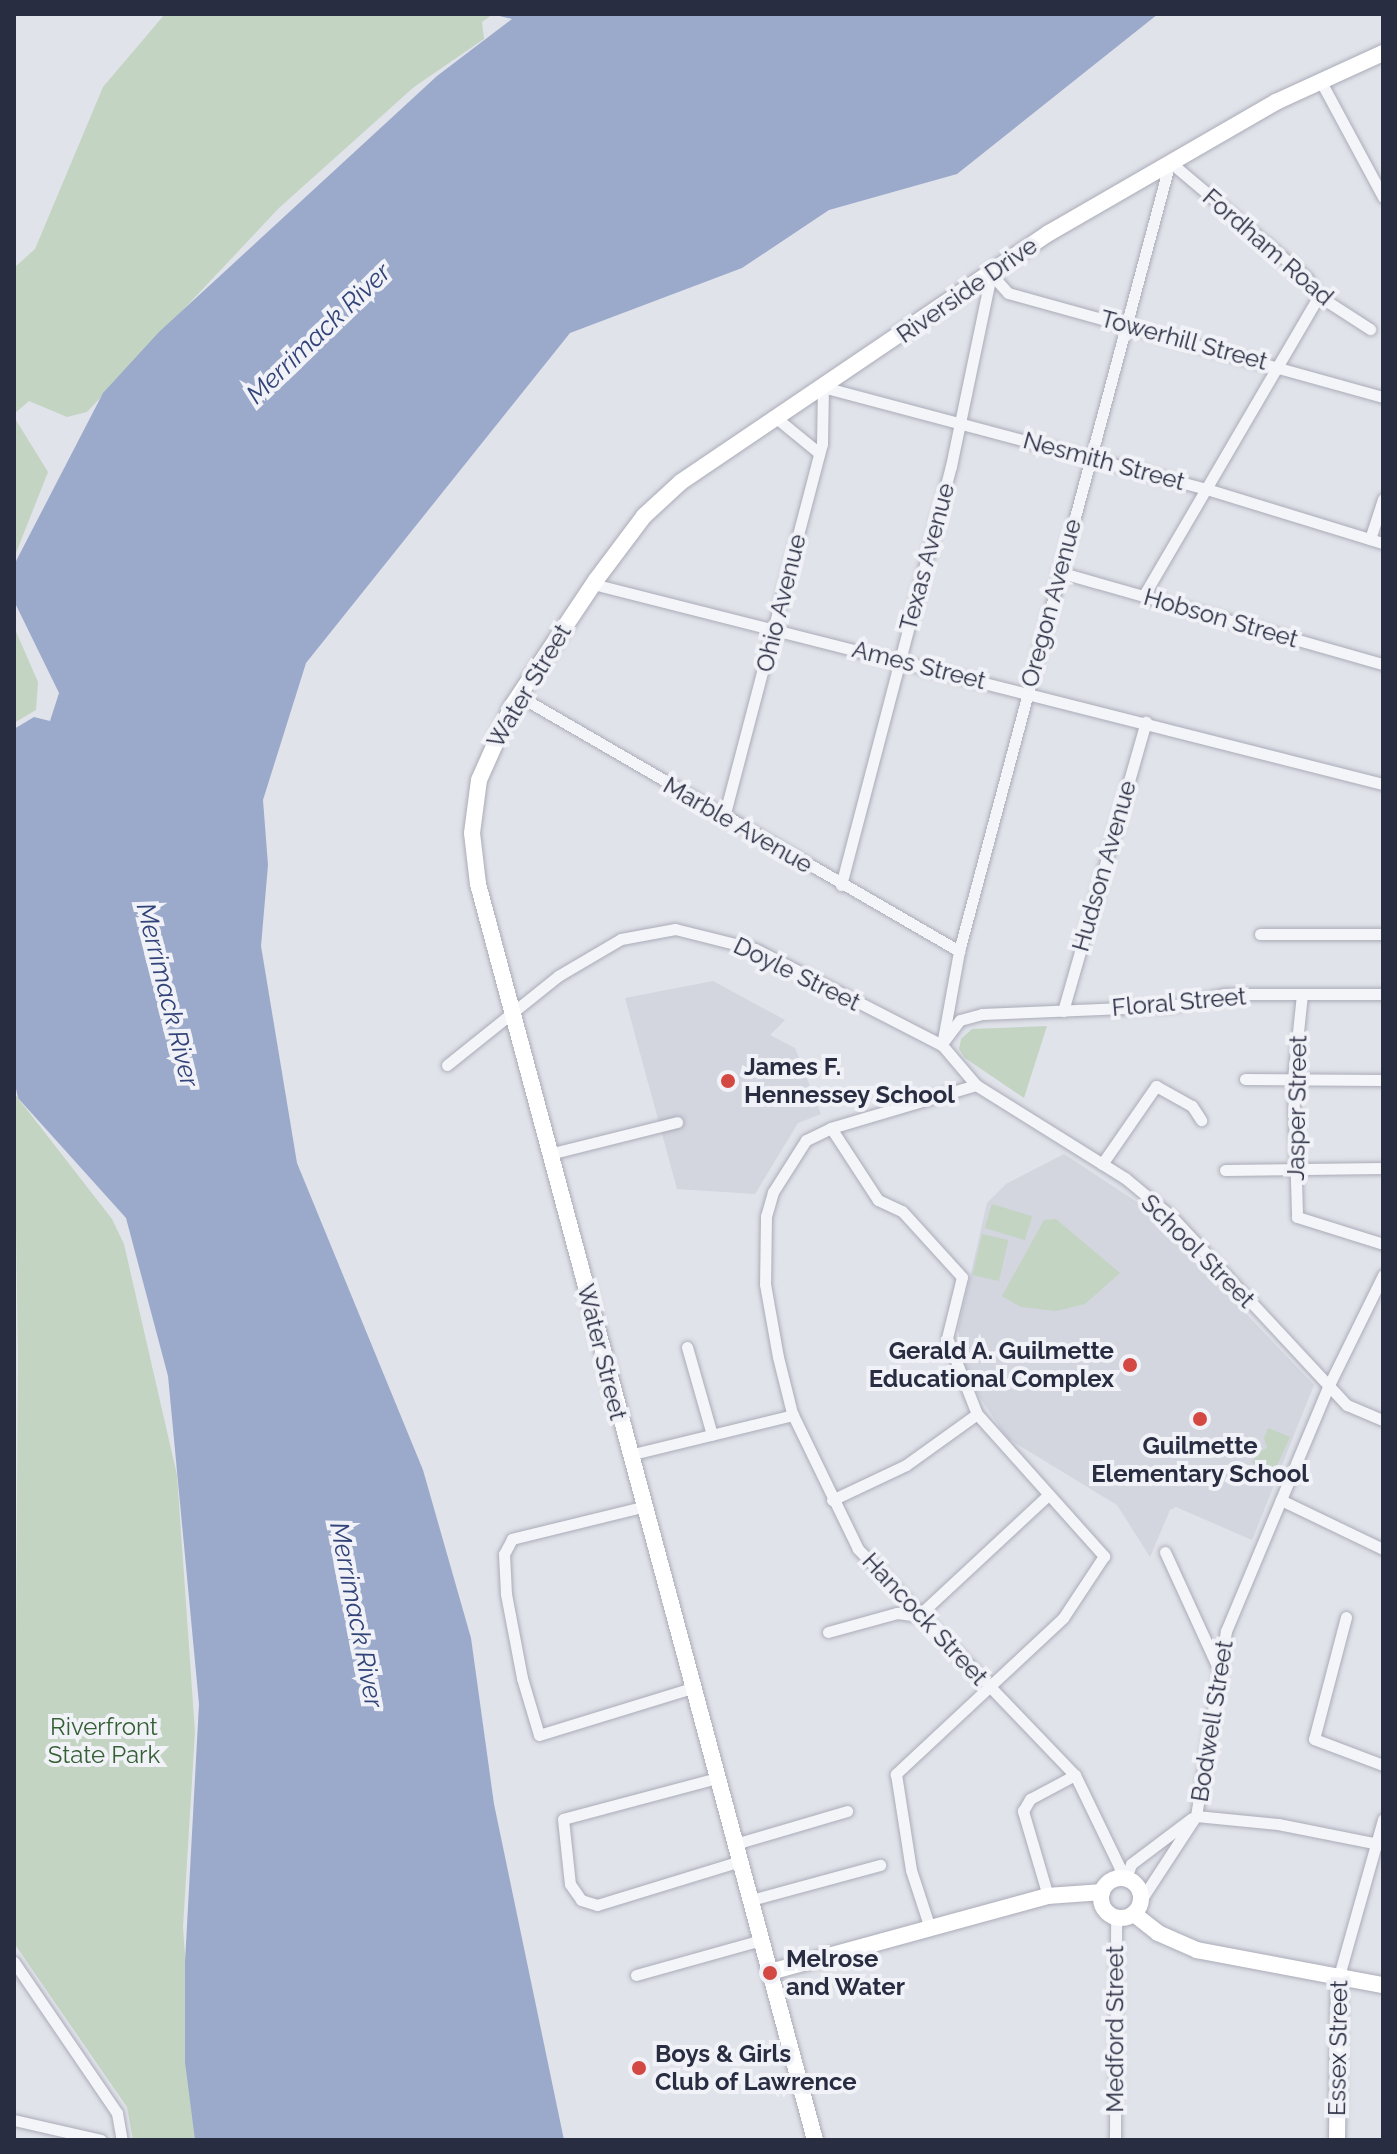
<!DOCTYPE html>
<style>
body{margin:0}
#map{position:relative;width:1397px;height:2154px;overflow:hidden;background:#e1e3ea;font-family:Raleway,sans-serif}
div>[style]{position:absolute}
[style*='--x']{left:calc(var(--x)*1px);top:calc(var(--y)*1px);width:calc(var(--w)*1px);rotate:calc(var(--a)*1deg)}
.built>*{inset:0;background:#d3d5df}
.green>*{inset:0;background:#c3d4c2;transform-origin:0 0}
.water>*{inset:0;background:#9ba9cb}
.roads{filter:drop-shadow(0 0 2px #aaacb8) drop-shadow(0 0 2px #aaacb8)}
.street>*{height:11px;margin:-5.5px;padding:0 5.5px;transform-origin:5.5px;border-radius:5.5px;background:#f4f5f8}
.secondary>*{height:16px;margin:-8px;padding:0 8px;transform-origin:8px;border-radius:8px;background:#fff}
.secondary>.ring{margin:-8px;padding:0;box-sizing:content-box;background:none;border:16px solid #fff;border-radius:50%}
.dots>*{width:22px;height:22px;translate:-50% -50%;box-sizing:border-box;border:4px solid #f1f2f7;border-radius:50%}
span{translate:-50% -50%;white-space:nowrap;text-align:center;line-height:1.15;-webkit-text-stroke:8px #f1f2f7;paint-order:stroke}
.street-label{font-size:24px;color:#292d42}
.poi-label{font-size:24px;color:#292d42;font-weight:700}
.left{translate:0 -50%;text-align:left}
.right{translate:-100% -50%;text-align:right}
.park-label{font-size:24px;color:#355f35}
.water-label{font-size:26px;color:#314378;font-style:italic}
.frame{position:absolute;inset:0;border:16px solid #292d42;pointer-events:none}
</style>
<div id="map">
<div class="built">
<i style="clip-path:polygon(713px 981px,785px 1020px,770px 1035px,795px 1048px,821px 1114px,798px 1123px,755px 1194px,677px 1189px,625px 998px)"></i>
<i style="clip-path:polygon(1064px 1154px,1143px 1206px,1314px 1385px,1252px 1540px,1176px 1507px,1170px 1510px,1150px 1557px,1117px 1505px,1007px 1438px,967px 1378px,958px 1329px,987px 1203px,1006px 1184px)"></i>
</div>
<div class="green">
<i style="clip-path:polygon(165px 14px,493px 14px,482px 22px,484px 39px,414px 87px,279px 208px,87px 412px,67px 417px,29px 401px,14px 414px,14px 268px,35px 249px,103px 87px)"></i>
<i style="clip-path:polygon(14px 417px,48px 472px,14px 558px)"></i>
<i style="clip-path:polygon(14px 627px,38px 682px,36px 710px,14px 723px)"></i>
<i style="clip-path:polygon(1047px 1026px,1024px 1098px,965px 1058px,959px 1049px,961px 1039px,972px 1029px)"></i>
<i style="clip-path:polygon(14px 1093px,112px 1219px,124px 1244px,177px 1475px,195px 1732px,183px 1927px,198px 2140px,133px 2140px,127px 2107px,14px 1943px,18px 1356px)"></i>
<i style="left:992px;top:1204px;width:42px;height:25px;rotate:17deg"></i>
<i style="clip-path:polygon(1056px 1219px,1120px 1273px,1085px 1304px,1056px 1311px,1021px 1307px,1002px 1296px,1044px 1220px)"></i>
<i style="left:982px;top:1234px;width:27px;height:42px;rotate:13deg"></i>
<i style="clip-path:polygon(1268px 1428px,1290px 1437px,1274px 1472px,1252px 1463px,1257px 1453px,1267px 1448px,1264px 1438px)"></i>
</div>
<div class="water">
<i style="clip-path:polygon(491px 14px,1158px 14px,957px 174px,829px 210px,742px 268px,570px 333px,306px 663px,263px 800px,268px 865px,261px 946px,297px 1163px,423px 1470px,471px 1638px,494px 1804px,564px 2140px,195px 2140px,185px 2062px,185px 1962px,199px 1704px,168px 1376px,126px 1218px,18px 1098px,14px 1079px,14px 729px,34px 717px,50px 721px,59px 693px,14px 601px,14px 565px,103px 393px,159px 332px,437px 76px,512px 19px)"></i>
</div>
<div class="roads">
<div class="street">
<i style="--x:1320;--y:80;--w:133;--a:61.7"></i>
<i style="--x:991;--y:274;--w:25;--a:48"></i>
<i style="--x:1008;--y:293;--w:389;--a:15.5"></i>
<i style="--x:775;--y:417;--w:57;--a:39.3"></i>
<i style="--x:1370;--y:539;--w:42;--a:-72"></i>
<i style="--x:1059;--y:572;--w:337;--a:15.9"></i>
<i style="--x:593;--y:584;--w:815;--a:14.21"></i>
<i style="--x:1144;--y:595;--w:346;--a:-59.7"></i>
<i style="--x:519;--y:696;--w:509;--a:30.09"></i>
<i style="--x:724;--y:817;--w:386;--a:-75.3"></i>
<i style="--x:822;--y:444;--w:57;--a:-89"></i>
<i style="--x:823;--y:387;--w:397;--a:14.9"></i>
<i style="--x:1207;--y:489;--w:184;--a:17.1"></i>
<i style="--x:841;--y:885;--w:433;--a:-75.3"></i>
<i style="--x:951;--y:466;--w:196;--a:-78.2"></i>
<i style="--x:1260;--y:934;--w:123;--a:0"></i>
<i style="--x:1302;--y:994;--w:85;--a:96"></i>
<i style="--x:1293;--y:1079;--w:138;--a:88.3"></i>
<i style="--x:1297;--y:1217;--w:90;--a:17.4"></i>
<i style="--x:1063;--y:1011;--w:301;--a:-74"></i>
<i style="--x:944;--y:1041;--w:26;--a:-53"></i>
<i style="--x:960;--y:1020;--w:23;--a:-15"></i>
<i style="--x:982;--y:1014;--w:189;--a:-2.4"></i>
<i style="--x:1171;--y:1006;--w:54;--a:-12.8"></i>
<i style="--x:1224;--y:994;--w:159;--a:0"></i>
<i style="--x:942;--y:1045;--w:96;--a:-79.7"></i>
<i style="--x:959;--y:951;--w:817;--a:-75.03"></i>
<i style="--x:1170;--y:162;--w:178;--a:40.2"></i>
<i style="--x:1306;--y:277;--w:23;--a:56"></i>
<i style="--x:1319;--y:296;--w:61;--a:32.9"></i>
<i style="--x:447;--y:1065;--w:142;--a:-38.7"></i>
<i style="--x:558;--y:976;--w:73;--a:-30.4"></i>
<i style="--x:621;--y:939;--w:55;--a:-10.5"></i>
<i style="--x:675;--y:929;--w:82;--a:14"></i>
<i style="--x:755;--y:949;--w:210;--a:27.2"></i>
<i style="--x:942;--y:1045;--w:52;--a:49.6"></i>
<i style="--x:976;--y:1085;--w:176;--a:32"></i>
<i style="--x:1125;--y:1178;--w:61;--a:39.7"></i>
<i style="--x:1172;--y:1217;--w:257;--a:47.1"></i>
<i style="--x:1347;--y:1405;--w:39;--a:23"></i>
<i style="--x:1245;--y:1079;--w:138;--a:0.4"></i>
<i style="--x:976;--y:1085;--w:151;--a:163.5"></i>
<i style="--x:831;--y:1128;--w:28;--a:154"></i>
<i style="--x:806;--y:1140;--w:62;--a:122.4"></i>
<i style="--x:773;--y:1192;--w:25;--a:106"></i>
<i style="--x:766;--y:1216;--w:68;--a:90.8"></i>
<i style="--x:765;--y:1284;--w:74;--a:79.9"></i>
<i style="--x:778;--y:1357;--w:58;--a:76"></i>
<i style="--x:792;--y:1413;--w:151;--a:64.1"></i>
<i style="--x:858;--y:1549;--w:313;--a:46.2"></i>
<i style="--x:1075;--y:1775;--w:103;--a:64.2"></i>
<i style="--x:1120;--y:1868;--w:10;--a:101"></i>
<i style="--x:831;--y:1128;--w:86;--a:56.9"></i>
<i style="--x:878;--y:1200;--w:26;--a:25"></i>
<i style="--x:902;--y:1211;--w:89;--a:47.7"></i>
<i style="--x:962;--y:1277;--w:63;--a:103.8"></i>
<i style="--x:947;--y:1338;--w:82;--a:68.5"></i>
<i style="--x:977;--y:1414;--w:191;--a:48.2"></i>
<i style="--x:1104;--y:1556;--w:74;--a:123.5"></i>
<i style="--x:1063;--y:1618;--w:229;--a:137"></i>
<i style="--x:896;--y:1774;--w:97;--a:81.1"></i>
<i style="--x:911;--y:1870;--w:61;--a:71.9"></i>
<i style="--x:549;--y:1154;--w:132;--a:-14"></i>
<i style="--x:1102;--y:1164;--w:95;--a:-55.3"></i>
<i style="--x:1156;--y:1086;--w:41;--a:29.1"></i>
<i style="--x:1192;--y:1106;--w:17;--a:57"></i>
<i style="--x:1225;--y:1170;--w:158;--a:-0.7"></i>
<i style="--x:687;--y:1347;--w:91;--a:74.1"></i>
<i style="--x:629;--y:1455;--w:169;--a:-13.7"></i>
<i style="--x:832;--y:1500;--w:82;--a:-25.3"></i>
<i style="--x:906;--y:1465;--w:87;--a:-35.7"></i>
<i style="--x:1281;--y:1500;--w:113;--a:25.7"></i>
<i style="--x:642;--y:1507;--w:134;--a:166.2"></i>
<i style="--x:512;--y:1539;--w:17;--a:118"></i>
<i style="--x:504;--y:1554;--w:40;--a:87.1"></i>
<i style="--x:506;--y:1594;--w:86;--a:79.2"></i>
<i style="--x:522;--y:1678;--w:59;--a:73.4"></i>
<i style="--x:539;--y:1735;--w:160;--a:-17.1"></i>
<i style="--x:1165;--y:1552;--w:128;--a:65.4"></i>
<i style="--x:1346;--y:1617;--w:126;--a:104.7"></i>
<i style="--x:1314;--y:1739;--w:74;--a:20.6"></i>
<i style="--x:828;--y:1632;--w:72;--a:-15.4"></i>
<i style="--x:897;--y:1613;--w:21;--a:8"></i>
<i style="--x:918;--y:1616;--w:178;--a:-42.9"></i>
<i style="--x:717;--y:1778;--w:159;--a:165.1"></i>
<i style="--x:563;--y:1819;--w:65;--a:83.9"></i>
<i style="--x:570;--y:1884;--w:19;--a:55"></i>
<i style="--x:581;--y:1900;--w:17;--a:17"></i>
<i style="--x:597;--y:1905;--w:150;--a:-17.1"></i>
<i style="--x:1196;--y:1816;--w:82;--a:5.6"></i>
<i style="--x:1278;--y:1824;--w:107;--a:11.3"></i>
<i style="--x:735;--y:1844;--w:117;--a:-16.4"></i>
<i style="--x:1126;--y:1878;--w:15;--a:-70"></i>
<i style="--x:1131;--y:1864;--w:76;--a:-37"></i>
<i style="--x:1048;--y:1896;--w:89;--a:-106.4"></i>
<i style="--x:1023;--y:1811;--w:14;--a:-60"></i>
<i style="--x:1030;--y:1799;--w:51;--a:-28.1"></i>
<i style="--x:751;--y:1900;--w:134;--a:-15.2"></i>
<i style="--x:1141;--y:1900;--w:100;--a:-56.8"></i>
<i style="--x:1196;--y:1816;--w:187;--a:-80.8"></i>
<i style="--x:1226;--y:1631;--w:264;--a:-67.3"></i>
<i style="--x:1328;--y:1387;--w:125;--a:-63.8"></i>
<i style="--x:14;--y:1962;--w:183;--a:55.7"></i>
<i style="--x:117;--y:2113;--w:27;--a:80"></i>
<i style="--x:636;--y:1975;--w:130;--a:-15.6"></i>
<i style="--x:1339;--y:1976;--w:163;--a:-74.3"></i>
<i style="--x:14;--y:2120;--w:89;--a:12.9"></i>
<i style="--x:1115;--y:2140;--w:222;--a:-89.7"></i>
</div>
<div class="secondary">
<i class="ring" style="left:1101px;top:1878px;width:24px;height:24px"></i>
<i style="--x:1134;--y:1914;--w:31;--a:38"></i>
<i style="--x:1158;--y:1933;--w:43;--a:23.6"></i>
<i style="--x:1197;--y:1950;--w:189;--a:10.7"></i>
<i style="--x:770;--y:1972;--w:288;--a:-15.3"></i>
<i style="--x:1048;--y:1896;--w:54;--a:-4.2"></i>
<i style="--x:815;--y:2140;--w:1300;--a:-105.02"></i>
<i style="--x:478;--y:884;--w:51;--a:-96.7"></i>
<i style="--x:472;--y:833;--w:53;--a:-82.5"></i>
<i style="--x:479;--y:780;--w:81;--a:-66"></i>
<i style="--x:512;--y:706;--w:151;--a:-56.3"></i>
<i style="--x:596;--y:580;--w:80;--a:-53.1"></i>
<i style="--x:644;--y:516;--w:50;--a:-42.6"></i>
<i style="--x:681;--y:482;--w:444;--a:-34.1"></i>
<i style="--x:1049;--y:233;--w:262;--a:-30"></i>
<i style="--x:1276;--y:102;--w:118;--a:-24.6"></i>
<i style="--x:1337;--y:2140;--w:164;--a:-89.3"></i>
</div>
</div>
<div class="dots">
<i style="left:728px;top:1081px;background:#d34842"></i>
<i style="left:1130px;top:1365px;background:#d34842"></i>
<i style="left:1200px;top:1419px;background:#d34842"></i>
<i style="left:770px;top:1973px;background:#d34842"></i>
<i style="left:639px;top:2068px;background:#d34842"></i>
</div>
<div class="street-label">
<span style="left:1268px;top:247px;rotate:41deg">Fordham Road</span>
<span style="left:967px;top:290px;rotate:-35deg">Riverside Drive</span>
<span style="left:1184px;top:340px;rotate:15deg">Towerhill Street</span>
<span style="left:1104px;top:461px;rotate:15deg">Nesmith Street</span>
<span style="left:927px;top:557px;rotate:-75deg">Texas Avenue</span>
<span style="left:781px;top:603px;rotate:-76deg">Ohio Avenue</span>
<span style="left:1051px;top:603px;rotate:-75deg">Oregon Avenue</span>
<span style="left:1221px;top:618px;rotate:16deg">Hobson Street</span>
<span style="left:919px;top:665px;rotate:14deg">Ames Street</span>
<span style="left:529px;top:686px;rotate:-59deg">Water Street</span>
<span style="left:738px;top:825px;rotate:30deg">Marble Avenue</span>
<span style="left:1104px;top:866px;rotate:-74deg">Hudson Avenue</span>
<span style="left:797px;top:974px;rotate:26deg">Doyle Street</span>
<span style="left:1179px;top:1002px;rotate:-5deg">Floral Street</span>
<span style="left:1297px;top:1108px;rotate:-89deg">Jasper Street</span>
<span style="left:1198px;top:1251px;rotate:45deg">School Street</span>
<span style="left:602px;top:1352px;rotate:76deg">Water Street</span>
<span style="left:925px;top:1619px;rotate:47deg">Hancock Street</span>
<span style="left:1212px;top:1721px;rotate:-81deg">Bodwell Street</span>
<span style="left:1115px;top:2029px;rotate:-90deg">Medford Street</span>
<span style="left:1338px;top:2048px;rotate:-89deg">Essex Street</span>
</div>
<div class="poi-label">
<span class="left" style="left:744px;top:1081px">James F.<br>Hennessey School</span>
<span class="right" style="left:1114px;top:1365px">Gerald A. Guilmette<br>Educational Complex</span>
<span style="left:1200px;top:1460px">Guilmette<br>Elementary School</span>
<span class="left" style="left:786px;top:1973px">Melrose<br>and Water</span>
<span class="left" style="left:655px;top:2068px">Boys &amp; Girls<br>Club of Lawrence</span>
</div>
<div class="park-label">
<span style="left:104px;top:1741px">Riverfront<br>State Park</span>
</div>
<div class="water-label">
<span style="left:319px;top:334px;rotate:-44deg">Merrimack River</span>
<span style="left:167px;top:995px;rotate:76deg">Merrimack River</span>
<span style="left:356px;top:1615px;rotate:79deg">Merrimack River</span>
</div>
<div class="frame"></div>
</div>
